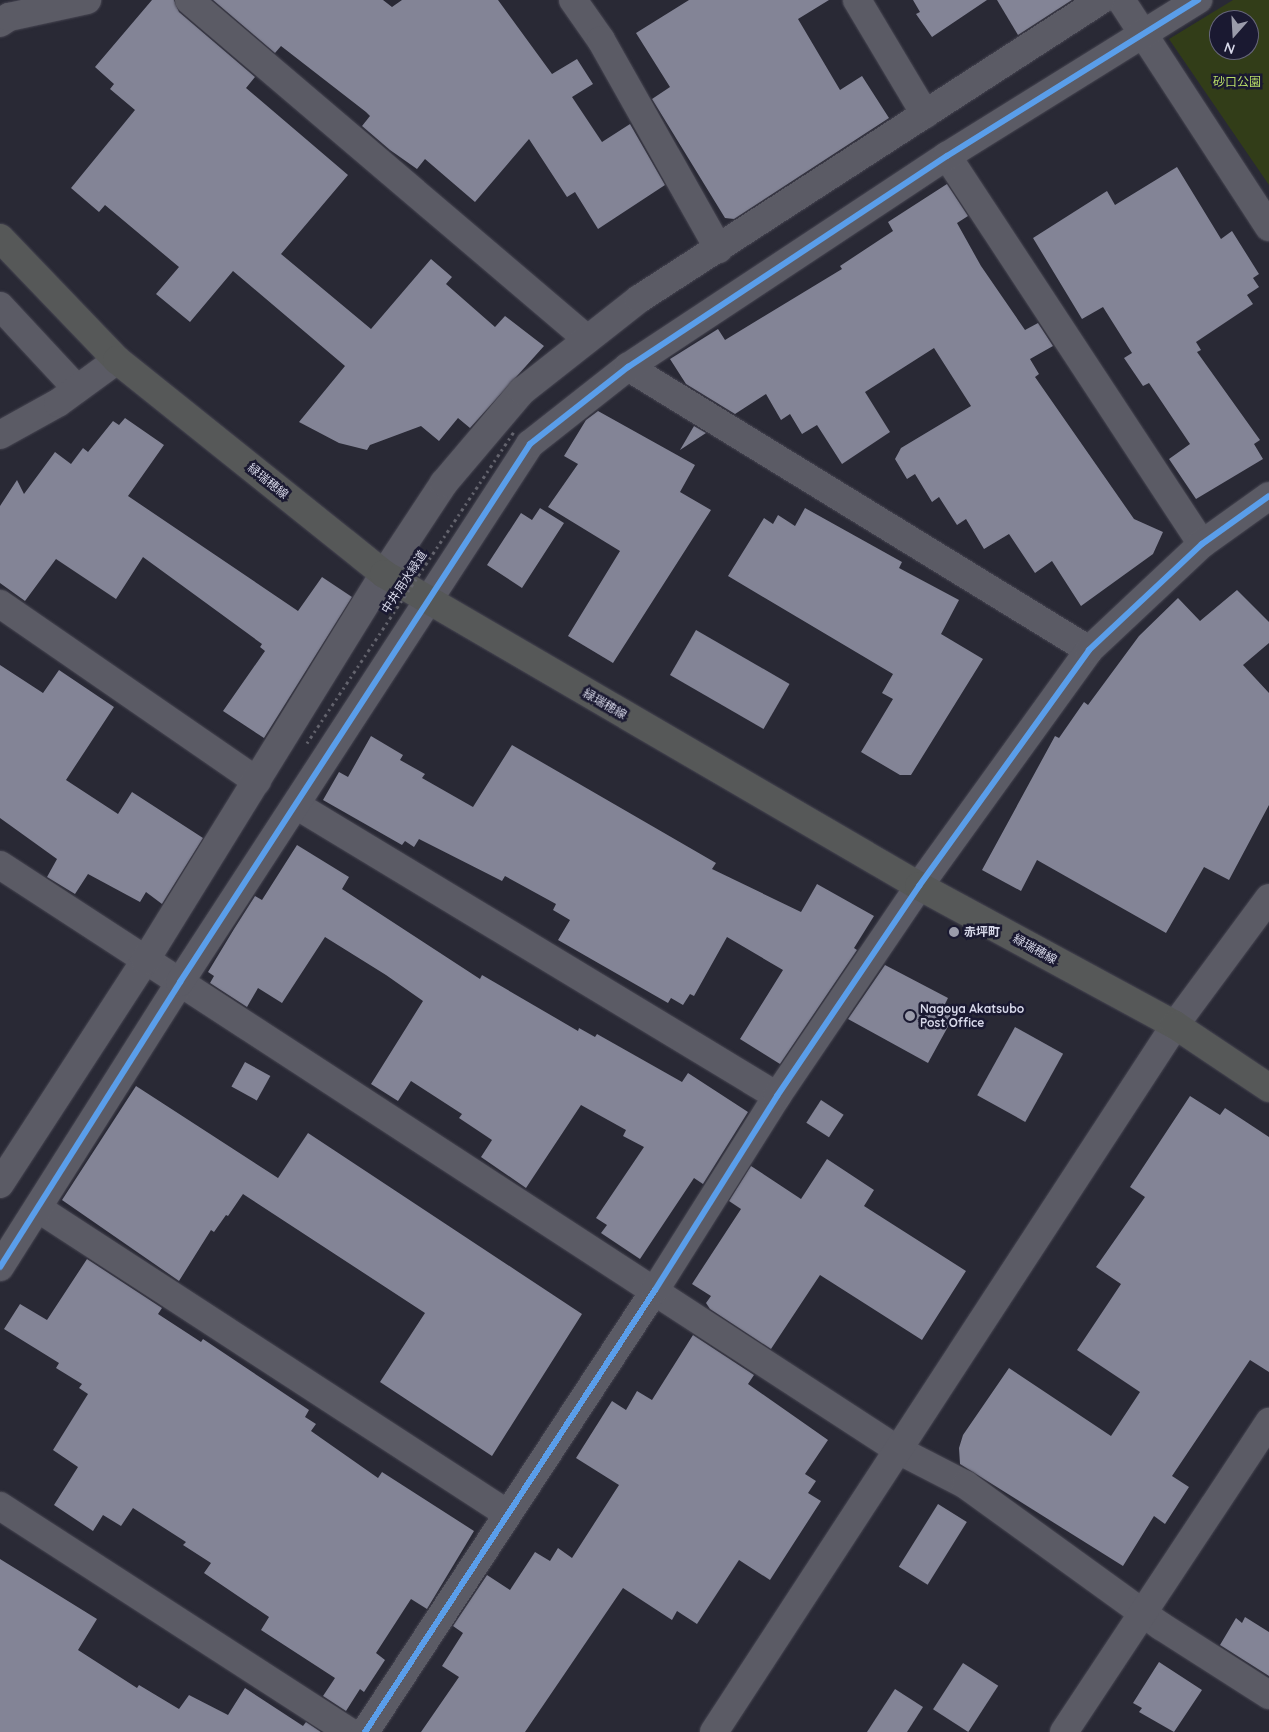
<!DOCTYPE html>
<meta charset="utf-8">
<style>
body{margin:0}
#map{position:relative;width:1269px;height:1732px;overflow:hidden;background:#292935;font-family:Quicksand,"Noto Sans JP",sans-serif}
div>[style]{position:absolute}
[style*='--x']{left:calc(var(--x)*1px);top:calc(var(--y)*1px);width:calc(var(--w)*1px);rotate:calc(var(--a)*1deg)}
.green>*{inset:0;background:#323d18}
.building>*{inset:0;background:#838496;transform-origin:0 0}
.roads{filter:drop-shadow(0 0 1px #464551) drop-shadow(0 0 1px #464551)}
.minor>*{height:28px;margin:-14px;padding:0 14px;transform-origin:14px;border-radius:14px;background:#5b5b65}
.major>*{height:28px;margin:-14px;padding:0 14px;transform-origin:14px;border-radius:14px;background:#565858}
.path-bridge>*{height:3px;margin-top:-1.5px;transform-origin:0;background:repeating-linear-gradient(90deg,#64646e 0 2.5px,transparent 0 6.5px)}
.cycleway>*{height:6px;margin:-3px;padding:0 3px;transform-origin:3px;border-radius:3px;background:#5a9eea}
.dots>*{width:14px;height:14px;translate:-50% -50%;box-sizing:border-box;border:2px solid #1a1931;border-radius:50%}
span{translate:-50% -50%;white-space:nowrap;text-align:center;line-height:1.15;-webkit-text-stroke:5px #1a1931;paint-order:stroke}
.park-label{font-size:12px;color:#b8dd67}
.street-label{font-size:12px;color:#d7d8e9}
.poi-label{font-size:12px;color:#d7d8e9;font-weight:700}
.left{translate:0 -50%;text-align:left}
.north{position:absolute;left:1209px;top:10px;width:50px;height:50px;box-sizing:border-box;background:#1a1931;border:1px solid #66657b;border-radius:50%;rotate:199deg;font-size:14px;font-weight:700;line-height:20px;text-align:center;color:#d7d8e9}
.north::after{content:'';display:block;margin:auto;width:18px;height:22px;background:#9a9baa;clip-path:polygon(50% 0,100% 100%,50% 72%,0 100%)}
</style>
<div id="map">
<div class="green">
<i style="clip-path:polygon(evenodd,1233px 0,1269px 0,1269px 185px,1169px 39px,1233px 0,1219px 20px,1249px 20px,1249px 50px,1219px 50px,1219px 20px)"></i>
</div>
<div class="building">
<i style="clip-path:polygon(152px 0,174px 0,179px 12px,255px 77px,246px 88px,348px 175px,281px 254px,371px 329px,431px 259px,452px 277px,446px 284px,495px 327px,505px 316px,544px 346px,470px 428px,458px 418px,439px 441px,421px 426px,370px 445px,367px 450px,339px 443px,299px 422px,345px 366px,233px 271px,190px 322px,156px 294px,179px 267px,105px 205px,99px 212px,71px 188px,135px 110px,110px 89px,114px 84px,95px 67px)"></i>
<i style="clip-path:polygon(213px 0,383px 0,392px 7px,402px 0,498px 0,552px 74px,577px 59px,593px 84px,572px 97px,602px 142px,630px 124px,665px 185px,598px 229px,575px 192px,567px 197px,529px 139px,475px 202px,425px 159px,417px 169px,390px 150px,362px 126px,370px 116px,366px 112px,281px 46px,275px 53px)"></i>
<i style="clip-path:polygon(689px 0,829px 0,798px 19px,840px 90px,862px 76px,889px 118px,734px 219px,725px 218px,652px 99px,670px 87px,636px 33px)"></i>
<i style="clip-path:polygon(913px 0,987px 0,932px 37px,916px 14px,920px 12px)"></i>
<i style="clip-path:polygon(997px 0,1072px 0,1018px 35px)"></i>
<i style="clip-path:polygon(1177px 167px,1221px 239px,1232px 231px,1259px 274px,1253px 278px,1259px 287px,1247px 295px,1253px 304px,1196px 342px,1201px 350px,1197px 352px,1260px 440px,1254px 444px,1263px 459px,1196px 499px,1169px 459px,1190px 444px,1149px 383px,1143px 386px,1124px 358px,1132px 353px,1103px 307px,1082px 319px,1033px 238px,1107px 191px,1115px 205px)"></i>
<i style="clip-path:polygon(947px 184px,968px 216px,957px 223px,981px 266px,1025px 330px,1038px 323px,1053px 346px,1030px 359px,1039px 374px,1035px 377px,1134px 519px,1163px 532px,1153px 554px,1081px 606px,1052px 561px,1035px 573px,1009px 534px,984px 549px,966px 519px,957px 525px,939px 497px,932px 502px,915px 474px,907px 479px,895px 459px,901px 448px,971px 406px,934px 348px,865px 392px,890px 432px,842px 464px,817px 425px,802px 434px,790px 414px,781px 420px,766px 394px,735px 414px,686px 384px,670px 359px,718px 329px,725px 340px,842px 269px,840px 266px,893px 231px,888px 222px)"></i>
<i style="clip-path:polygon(598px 411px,695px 465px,680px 492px,711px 510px,613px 663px,568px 636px,620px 551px,548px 507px,578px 464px,564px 456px,586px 420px)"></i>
<i style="clip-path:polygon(125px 418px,164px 445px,128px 496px,298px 611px,322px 577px,352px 597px,264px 738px,223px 711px,265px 651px,260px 647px,262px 644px,143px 557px,116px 599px,56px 559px,25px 601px,0 583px,0 506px,17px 480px,24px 494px,55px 452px,71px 464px,83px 448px,88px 452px,113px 421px,119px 425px)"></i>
<i style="clip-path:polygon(694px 426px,706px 433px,680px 450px)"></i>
<i style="clip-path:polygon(540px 508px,564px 523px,522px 588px,487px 565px,521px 513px,532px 520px)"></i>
<i style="clip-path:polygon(805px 508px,902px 562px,899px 568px,959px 600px,941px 634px,983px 659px,911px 775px,900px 775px,861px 752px,893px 699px,882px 693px,893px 674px,728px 576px,764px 518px,773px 524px,778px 515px,795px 526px)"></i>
<i style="clip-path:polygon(1237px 590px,1269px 622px,1269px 643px,1243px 665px,1269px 693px,1269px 805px,1229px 880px,1204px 867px,1166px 933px,1037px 860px,1021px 891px,982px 870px,1055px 736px,1059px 738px,1084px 702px,1088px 705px,1139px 636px,1178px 598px,1200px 621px)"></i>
<i style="left:696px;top:630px;width:108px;height:52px;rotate:30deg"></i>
<i style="clip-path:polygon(0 665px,43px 693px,59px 670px,114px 707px,66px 780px,118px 814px,132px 792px,203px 838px,162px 904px,146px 892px,140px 902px,88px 874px,75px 894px,47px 877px,57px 859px,0 818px)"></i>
<i style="clip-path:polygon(371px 736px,403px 755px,400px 760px,425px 774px,422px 778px,473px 807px,512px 745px,716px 863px,712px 869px,801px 912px,817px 884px,874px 916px,854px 948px,857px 950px,780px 1064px,740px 1039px,783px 970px,727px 937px,694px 996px,690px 994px,683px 1005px,671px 998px,668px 1003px,558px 940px,570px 920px,553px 910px,556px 904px,505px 876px,502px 881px,419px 839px,414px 847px,405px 841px,402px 845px,323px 800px,339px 772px,348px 777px)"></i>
<i style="clip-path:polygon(297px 845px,349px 877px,342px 889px,480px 979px,482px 975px,578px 1031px,579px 1028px,595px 1037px,597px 1034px,682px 1082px,688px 1073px,748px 1112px,703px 1184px,694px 1178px,640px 1259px,601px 1233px,607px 1225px,596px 1218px,644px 1147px,623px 1136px,626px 1130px,581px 1105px,526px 1188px,481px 1157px,492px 1140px,459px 1118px,462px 1114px,411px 1081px,398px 1101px,371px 1084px,423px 1001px,386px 975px,325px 937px,282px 1003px,258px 988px,247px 1007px,210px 983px,214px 976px,208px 972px,234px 929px,255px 896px,262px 900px)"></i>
<i style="clip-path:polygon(885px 965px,948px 998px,944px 1006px,956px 1012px,928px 1063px,848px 1019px)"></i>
<i style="left:1015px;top:1027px;width:55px;height:78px;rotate:29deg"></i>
<i style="left:245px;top:1062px;width:29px;height:28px;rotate:29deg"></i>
<i style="clip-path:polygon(136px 1086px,278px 1178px,308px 1133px,582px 1314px,492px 1456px,380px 1382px,425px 1313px,243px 1194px,228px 1216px,226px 1215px,214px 1232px,211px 1230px,179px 1281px,62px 1200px)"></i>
<i style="clip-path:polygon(1190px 1096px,1220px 1115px,1225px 1108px,1269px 1137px,1269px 1372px,1250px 1360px,1172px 1476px,1189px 1487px,1165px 1524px,1154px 1516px,1123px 1566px,960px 1464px,959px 1448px,963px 1435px,1009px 1368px,1111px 1436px,1140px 1392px,1077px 1350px,1121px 1284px,1096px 1267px,1145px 1197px,1130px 1187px)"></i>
<i style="left:821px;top:1100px;width:27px;height:27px;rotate:33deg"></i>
<i style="clip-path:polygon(827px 1159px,874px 1190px,864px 1206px,966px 1271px,922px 1340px,820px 1275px,771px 1349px,710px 1309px,706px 1303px,711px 1296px,692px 1284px,741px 1209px,729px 1201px,751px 1166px,801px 1199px)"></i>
<i style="clip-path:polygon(87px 1259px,162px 1308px,158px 1314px,201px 1342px,203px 1339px,309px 1410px,305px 1417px,316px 1424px,311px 1431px,378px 1478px,382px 1472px,474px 1531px,427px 1609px,411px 1599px,376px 1653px,385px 1660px,364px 1692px,360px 1689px,346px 1711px,323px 1696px,335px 1678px,261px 1630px,269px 1617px,204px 1573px,211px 1563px,183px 1545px,186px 1542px,133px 1508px,121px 1526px,103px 1515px,93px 1531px,54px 1505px,78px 1467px,53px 1450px,88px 1394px,79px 1388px,82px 1384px,56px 1368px,59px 1363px,4px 1329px,20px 1304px,47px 1320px)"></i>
<i style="clip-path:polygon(693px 1335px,754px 1375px,748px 1384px,828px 1440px,805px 1474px,816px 1481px,808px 1493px,821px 1501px,770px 1580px,739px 1560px,697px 1624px,677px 1611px,672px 1620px,623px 1588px,525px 1732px,421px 1732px,459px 1677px,442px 1666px,463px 1633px,453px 1626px,487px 1575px,510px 1590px,535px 1552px,550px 1561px,558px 1548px,572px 1558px,619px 1485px,576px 1458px,612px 1401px,626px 1410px,637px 1391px,652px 1400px)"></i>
<i style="left:938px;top:1504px;width:34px;height:74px;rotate:32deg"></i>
<i style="clip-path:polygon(0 1559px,97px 1619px,78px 1650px,137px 1688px,139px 1685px,179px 1709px,189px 1695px,228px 1715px,245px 1688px,303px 1726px,306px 1722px,321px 1732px,0 1732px)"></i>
<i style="clip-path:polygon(1245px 1617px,1269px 1632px,1269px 1676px,1220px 1645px,1236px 1618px,1242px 1623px)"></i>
<i style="clip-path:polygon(1159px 1662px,1202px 1690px,1174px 1732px,1139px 1712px,1142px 1708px,1133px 1703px)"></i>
<i style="left:963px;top:1663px;width:42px;height:55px;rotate:33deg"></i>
<i style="clip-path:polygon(895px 1689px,923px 1707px,907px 1732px,867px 1732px)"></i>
</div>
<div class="roads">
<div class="minor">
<i style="--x:189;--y:0;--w:523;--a:40.42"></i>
<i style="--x:573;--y:0;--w:49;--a:55"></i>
<i style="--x:601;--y:40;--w:240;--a:60.6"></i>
<i style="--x:857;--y:0;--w:133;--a:59.2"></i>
<i style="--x:1121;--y:0;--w:271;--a:56.9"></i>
<i style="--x:0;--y:23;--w:11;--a:-34"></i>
<i style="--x:9;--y:17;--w:80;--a:-12.3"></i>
<i style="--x:947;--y:156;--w:464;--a:56.7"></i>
<i style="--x:0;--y:306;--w:113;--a:47.1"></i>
<i style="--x:628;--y:367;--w:541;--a:31.55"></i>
<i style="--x:0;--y:435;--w:66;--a:-28.9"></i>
<i style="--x:58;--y:403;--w:73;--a:-36.1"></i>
<i style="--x:0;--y:604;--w:312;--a:34.6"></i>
<i style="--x:296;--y:805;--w:562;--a:31.17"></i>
<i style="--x:0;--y:865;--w:1072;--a:33.08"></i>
<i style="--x:898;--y:1450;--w:76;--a:27.2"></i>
<i style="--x:966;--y:1485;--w:241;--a:35.9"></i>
<i style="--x:1161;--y:1626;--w:128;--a:32.6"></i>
<i style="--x:0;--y:1184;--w:266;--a:-57"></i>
<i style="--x:145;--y:961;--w:455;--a:-58.3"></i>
<i style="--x:384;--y:574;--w:109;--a:-56.6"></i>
<i style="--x:444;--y:483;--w:121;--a:-49.7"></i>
<i style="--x:522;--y:391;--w:149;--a:-38.2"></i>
<i style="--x:639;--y:299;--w:550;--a:-32.91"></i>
<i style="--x:39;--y:1209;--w:557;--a:33.06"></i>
<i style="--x:0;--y:1267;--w:337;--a:-57.7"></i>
<i style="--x:180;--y:982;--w:642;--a:-56.95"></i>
<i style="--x:530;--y:444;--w:125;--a:-38.2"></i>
<i style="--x:628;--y:367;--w:382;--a:-33.5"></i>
<i style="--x:947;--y:156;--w:296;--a:-31.9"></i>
<i style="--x:0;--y:1506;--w:417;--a:32.9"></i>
<i style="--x:365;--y:1732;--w:529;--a:-56.73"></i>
<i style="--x:655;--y:1290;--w:229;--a:-57.8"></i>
<i style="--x:777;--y:1096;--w:254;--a:-55.9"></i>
<i style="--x:919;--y:886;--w:291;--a:-54.2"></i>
<i style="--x:1089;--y:650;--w:155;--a:-43.2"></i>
<i style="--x:1202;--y:544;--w:82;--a:-35.6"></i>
<i style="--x:714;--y:1732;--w:844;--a:-56.89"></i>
<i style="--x:1175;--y:1025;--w:158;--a:-53.5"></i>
<i style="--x:1064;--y:1732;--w:372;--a:-56.5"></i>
</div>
<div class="major">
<i style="--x:0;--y:238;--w:169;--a:46.2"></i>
<i style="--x:117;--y:360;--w:342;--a:38.7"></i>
<i style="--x:384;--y:574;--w:619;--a:30.25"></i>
<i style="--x:919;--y:886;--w:291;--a:28.5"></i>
<i style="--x:1175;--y:1025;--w:113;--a:33.8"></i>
</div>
</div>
<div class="path-bridge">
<i style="--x:307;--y:743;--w:376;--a:-56.4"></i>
</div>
<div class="cycleway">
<i style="--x:0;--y:1267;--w:337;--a:-57.7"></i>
<i style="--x:180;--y:982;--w:642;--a:-56.95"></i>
<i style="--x:530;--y:444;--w:125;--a:-38.2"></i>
<i style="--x:628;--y:367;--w:382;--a:-33.5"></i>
<i style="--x:947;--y:156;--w:296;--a:-31.9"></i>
<i style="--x:365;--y:1732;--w:529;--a:-56.73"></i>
<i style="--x:655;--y:1290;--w:229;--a:-57.8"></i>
<i style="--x:777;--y:1096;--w:254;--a:-55.9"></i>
<i style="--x:919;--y:886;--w:291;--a:-54.2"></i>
<i style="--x:1089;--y:650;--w:155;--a:-43.2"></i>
<i style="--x:1202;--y:544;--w:82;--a:-35.6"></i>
</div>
<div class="dots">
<i style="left:954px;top:932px;background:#9a9baa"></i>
<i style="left:910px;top:1016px;background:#9a9baa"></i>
</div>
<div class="park-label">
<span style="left:1237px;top:82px">砂口公園</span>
</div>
<div class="street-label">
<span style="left:268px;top:481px;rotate:39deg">緑瑞穂線</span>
<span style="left:404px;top:582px;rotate:-57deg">中井用水緑道</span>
<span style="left:605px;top:704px;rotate:30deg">緑瑞穂線</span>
<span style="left:1035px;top:949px;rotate:29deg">緑瑞穂線</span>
</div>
<div class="poi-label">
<span class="left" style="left:964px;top:932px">赤坪町</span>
<span class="left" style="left:920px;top:1016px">Nagoya Akatsubo<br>Post Office</span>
</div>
<div class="north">N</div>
</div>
